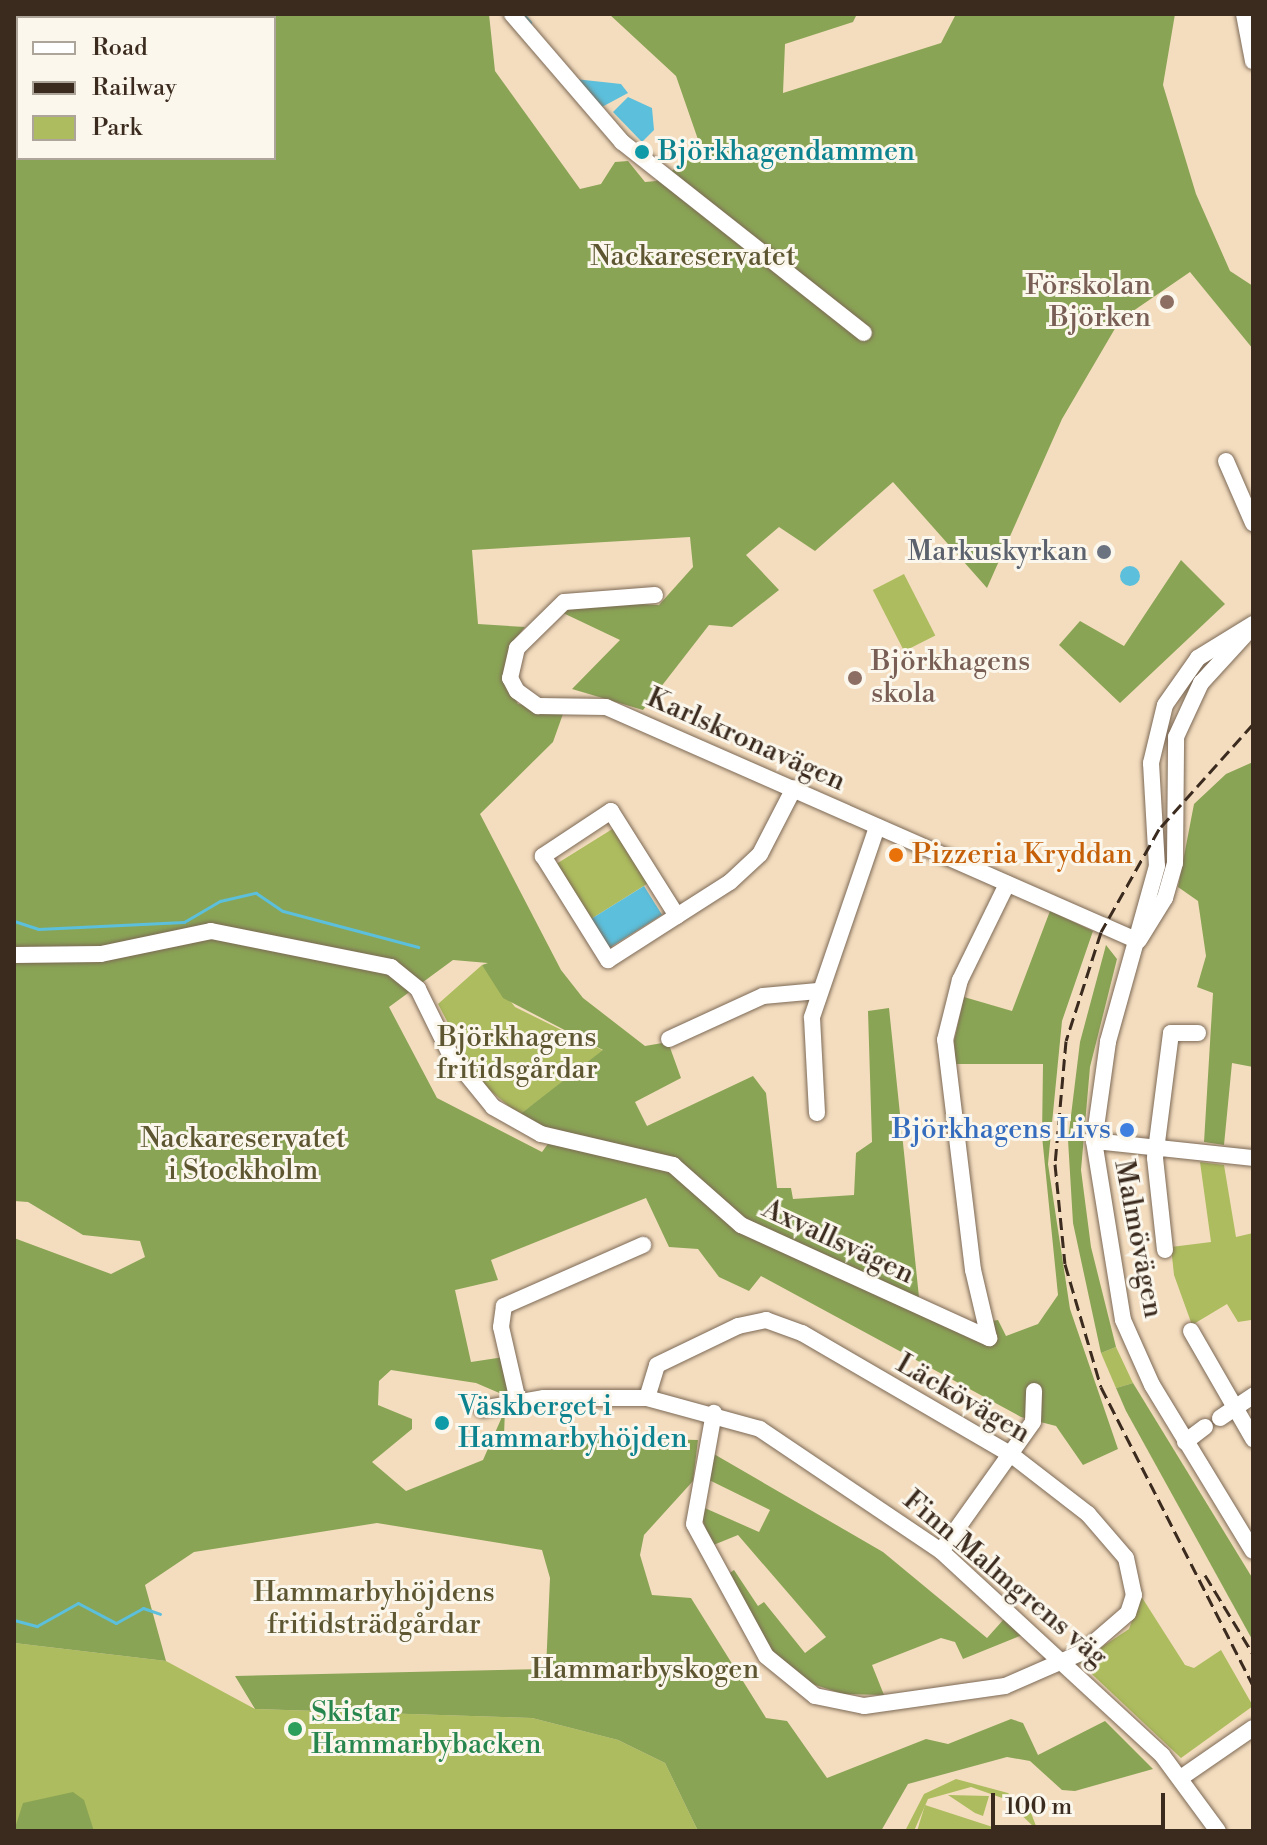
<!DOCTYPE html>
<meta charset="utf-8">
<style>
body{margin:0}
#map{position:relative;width:1267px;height:1845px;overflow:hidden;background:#f4ddbf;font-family:"Libre Bodoni",serif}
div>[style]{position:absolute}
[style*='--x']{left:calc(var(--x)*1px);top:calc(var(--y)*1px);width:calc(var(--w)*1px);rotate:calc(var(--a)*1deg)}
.green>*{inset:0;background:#adbc5e;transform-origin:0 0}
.forest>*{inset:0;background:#8aa455}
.water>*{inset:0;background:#5cbfdb;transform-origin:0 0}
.round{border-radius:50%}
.stream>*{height:3px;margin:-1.5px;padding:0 1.5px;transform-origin:1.5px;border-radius:1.5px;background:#5cbfdb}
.roads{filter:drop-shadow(0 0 2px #7c6956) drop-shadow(0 0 2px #7c6956)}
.minor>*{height:16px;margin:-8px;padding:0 8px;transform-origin:8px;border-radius:8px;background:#fff}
.rail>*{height:3px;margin-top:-1.5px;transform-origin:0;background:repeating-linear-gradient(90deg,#3b2a1e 0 12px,transparent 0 18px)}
.dots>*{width:22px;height:22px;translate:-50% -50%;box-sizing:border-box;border:4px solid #fbf7ec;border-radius:50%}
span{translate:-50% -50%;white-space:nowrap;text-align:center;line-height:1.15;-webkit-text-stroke:6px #fbf7ec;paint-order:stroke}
.culture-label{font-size:28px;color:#0d838f}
.left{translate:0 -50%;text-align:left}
.park-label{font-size:28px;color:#5d5631}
.education-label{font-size:28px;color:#785e54}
.right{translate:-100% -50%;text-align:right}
.worship-label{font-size:28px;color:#5b616d}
.street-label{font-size:28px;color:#3b2a1e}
.food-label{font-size:28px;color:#c56008}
.shop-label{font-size:28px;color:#366cbe}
.leisure-label{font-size:28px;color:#27864d}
.frame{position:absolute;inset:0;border:16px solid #3b2a1e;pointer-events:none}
.legend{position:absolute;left:16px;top:16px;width:260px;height:144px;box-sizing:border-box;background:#fbf7ec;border:2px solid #aea59a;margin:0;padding:10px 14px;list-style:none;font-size:24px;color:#3b2a1e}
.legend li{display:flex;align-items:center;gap:16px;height:40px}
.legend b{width:40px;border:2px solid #aea59a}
.scale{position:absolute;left:991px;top:1793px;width:174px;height:36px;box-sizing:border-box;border:4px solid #3b2a1e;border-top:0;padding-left:10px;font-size:24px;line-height:28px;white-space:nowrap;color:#3b2a1e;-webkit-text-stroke:6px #fbf7ec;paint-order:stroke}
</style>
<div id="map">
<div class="green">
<i style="left:904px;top:574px;width:69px;height:35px;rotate:63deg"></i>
<i style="left:614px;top:828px;width:65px;height:70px;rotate:58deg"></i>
<i style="clip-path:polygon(482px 965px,515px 1007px,604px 1051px,519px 1115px,478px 1080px,438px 1004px)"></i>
<i style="clip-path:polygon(1200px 1162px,1224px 1165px,1236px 1237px,1253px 1233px,1251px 1320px,1238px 1322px,1227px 1304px,1192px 1325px,1174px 1275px,1171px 1247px,1211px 1242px)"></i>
<i style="clip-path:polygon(1116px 1347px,1133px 1383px,1116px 1388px,1101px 1353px)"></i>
<i style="clip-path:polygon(1141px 1596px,1185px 1665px,1194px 1668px,1221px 1650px,1253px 1706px,1181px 1758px,1079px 1662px,1129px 1629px)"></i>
<i style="clip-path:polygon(14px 1643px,166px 1661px,255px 1709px,532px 1718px,618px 1740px,665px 1763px,698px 1831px,14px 1831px)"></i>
<i style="clip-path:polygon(956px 1779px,1008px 1793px,1031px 1813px,1038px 1831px,1005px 1799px,971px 1787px,928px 1799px,914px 1831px,905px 1831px,924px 1794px)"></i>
<i style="clip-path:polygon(948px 1795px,989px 1796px,983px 1816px,975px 1813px)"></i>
<i style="clip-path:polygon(925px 1805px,1005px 1831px,917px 1831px)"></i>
</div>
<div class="forest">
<i style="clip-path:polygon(evenodd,14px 14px,489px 14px,495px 71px,580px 189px,601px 184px,615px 162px,628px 161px,645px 182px,656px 181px,702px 151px,676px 76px,609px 14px,857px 14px,853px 22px,785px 44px,783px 93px,941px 43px,956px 14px,1175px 14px,1163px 85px,1196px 194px,1230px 271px,1253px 286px,1253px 349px,1190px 272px,1120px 320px,1062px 419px,987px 588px,893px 482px,815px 551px,779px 527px,746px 555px,779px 590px,732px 627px,709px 625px,643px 710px,572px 689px,620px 640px,561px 612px,580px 601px,659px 605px,693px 567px,690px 537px,472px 550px,478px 624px,525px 627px,511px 644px,506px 682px,518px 704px,564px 711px,553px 742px,480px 814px,561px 970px,583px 998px,645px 1046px,668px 1042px,681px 1078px,635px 1102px,647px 1126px,753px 1076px,766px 1093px,777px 1188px,791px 1188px,793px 1199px,854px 1195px,856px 1153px,872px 1142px,868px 1011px,889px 1008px,920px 1307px,968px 1325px,998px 1320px,1006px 1336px,1038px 1324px,1058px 1295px,1042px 1136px,1043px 1064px,955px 1064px,954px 1041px,964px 997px,1012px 1011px,1050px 911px,1093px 931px,1062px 1021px,1048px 1164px,1070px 1309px,1118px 1449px,1083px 1465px,1056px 1426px,1021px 1417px,761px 1276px,749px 1291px,719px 1277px,698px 1249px,669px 1247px,646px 1198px,491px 1260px,498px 1280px,455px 1290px,471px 1362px,504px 1357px,511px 1388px,504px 1395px,476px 1383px,391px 1370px,379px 1381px,378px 1405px,412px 1419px,412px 1429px,372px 1462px,406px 1491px,483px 1460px,505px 1410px,504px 1435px,698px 1440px,693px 1481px,644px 1535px,640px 1555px,652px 1595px,691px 1598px,766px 1718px,787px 1721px,827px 1778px,926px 1739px,948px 1744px,1011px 1719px,1023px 1723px,1038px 1755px,1105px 1721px,1153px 1769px,1075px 1791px,1062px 1790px,1030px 1761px,1007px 1757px,908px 1784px,881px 1831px,698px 1831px,665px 1763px,618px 1740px,532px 1718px,255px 1709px,235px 1676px,546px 1669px,550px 1578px,542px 1550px,377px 1523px,194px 1552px,145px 1585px,166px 1661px,14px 1643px,14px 1238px,111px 1274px,145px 1257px,140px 1241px,83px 1235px,28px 1202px,14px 1201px,14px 14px,18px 18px,274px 18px,274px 158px,18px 158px,18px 18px,14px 14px,453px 960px,488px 963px,482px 965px,503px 998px,603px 1050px,519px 1115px,550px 1141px,542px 1152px,437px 1098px,389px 1007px,453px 960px)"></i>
<i style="clip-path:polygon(1181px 560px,1225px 604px,1120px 703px,1059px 645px,1080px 621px,1124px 646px)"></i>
<i style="clip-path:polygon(1253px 762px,1253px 1067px,1232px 1063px,1224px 1145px,1204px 1142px,1213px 993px,1197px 987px,1206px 956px,1198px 901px,1178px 887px,1194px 804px,1226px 774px)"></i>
<i style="clip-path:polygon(1106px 945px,1117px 959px,1090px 1067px,1081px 1170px,1091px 1247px,1116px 1347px,1101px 1353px,1073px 1223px,1068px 1140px,1080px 1042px)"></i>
<i style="clip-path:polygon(1133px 1383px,1253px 1579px,1253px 1641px,1126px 1411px,1116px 1388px)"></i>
<i style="clip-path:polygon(707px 1450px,883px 1552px,987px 1638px,1004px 1619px,1022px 1635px,963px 1659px,955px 1642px,941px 1638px,872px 1665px,884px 1695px,843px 1694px,803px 1681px,775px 1655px,727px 1575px,734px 1570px,758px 1606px,764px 1602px,805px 1653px,826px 1637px,738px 1535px,711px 1546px,698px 1505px,759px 1532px,770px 1510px,703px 1477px)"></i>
<i style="clip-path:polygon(73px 1792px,84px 1800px,94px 1831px,14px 1831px,23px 1803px)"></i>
</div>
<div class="water">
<i style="clip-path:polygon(575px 79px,621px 84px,628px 93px,600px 108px)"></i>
<i style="clip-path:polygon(628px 97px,652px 108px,654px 130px,642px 142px,613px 112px)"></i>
<i class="round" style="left:1120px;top:566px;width:20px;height:20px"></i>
<i style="left:644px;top:886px;width:34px;height:62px;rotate:58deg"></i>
</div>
<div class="stream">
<i style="--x:523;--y:14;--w:11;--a:49"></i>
<i style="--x:14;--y:921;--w:25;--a:18"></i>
<i style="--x:38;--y:929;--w:146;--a:-2.7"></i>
<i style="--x:184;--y:922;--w:42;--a:-30.3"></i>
<i style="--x:220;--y:901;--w:37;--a:-13"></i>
<i style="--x:256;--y:893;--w:32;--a:34"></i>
<i style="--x:283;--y:911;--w:140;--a:14.9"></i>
<i style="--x:14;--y:1620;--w:24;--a:15"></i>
<i style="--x:37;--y:1626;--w:47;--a:-29.3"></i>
<i style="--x:78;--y:1603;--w:43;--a:27.8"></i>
<i style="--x:116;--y:1623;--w:31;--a:-29"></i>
<i style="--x:143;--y:1608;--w:18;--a:19"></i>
</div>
<div class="roads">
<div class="minor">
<i style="--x:512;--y:14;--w:169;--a:49.3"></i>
<i style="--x:622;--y:142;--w:308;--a:38.3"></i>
<i style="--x:1244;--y:14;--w:48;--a:79.2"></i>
<i style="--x:1226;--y:461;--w:68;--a:66.5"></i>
<i style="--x:655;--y:595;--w:91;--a:175.6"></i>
<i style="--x:564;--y:602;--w:66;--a:135.6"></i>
<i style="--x:517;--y:648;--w:31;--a:103"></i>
<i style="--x:510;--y:678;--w:15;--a:62"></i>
<i style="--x:517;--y:691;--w:26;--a:36"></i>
<i style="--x:538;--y:706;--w:68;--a:0.8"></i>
<i style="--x:606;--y:707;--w:581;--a:23.74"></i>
<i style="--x:1253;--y:624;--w:65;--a:148.3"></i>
<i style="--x:1198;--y:658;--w:57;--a:125.1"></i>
<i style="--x:1165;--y:705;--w:60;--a:103.6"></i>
<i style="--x:1151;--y:763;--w:103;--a:86.7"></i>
<i style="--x:1157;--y:866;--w:183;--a:105.6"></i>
<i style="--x:1108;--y:1042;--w:100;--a:98"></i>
<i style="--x:1094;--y:1141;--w:181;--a:80.8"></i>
<i style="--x:1123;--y:1320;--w:71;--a:66"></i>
<i style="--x:1152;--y:1385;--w:194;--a:58.7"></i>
<i style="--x:677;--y:916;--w:124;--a:-122.2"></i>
<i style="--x:611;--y:811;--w:82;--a:146.5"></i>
<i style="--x:543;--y:856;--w:123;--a:58"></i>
<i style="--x:608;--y:960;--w:145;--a:-32.6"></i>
<i style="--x:730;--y:882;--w:41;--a:-43"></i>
<i style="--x:760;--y:854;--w:74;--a:-62.7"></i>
<i style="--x:1139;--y:940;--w:49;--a:-58.2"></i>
<i style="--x:1165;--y:898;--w:36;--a:-74"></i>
<i style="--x:1175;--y:863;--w:126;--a:-89.5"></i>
<i style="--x:1176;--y:737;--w:60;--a:-65.2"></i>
<i style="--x:1201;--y:683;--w:64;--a:-47.5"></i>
<i style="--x:14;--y:955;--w:87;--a:-0.7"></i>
<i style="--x:101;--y:954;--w:112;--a:-11.8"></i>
<i style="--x:211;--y:931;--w:184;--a:11.3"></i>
<i style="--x:391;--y:967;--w:35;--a:39"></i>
<i style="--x:418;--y:989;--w:72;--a:63.8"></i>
<i style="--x:450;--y:1054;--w:68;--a:50.9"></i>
<i style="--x:493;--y:1107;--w:55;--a:29.4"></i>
<i style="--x:541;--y:1134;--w:136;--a:13.2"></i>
<i style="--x:673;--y:1165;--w:91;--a:41.4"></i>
<i style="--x:741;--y:1225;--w:273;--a:24.5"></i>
<i style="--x:669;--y:1039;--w:103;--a:-24.6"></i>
<i style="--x:763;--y:996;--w:55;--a:-5.2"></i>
<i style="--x:817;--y:1113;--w:96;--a:-93"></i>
<i style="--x:812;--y:1017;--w:201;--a:-71.1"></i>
<i style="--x:1094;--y:1141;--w:160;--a:6.1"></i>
<i style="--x:1165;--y:1250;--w:93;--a:-96.2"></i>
<i style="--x:1155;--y:1158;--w:126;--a:-82.7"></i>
<i style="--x:1171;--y:1033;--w:27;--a:0"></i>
<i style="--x:1191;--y:1331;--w:125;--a:60.1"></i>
<i style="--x:989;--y:1338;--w:70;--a:-103.2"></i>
<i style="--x:973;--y:1270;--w:232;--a:-96.9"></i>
<i style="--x:945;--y:1040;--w:62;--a:-76"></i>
<i style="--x:960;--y:980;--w:107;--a:-63.9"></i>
<i style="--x:647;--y:1398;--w:34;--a:-73"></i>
<i style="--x:657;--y:1365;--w:90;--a:-25.7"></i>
<i style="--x:738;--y:1326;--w:29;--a:-12"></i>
<i style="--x:766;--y:1320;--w:38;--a:20"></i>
<i style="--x:802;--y:1333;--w:244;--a:30.2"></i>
<i style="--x:1013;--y:1456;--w:95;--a:37.7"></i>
<i style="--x:1088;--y:1514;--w:58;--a:49.2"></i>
<i style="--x:1126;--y:1558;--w:38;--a:78"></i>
<i style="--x:1134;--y:1595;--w:19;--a:108"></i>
<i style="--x:1128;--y:1613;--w:60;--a:139.1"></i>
<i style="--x:1083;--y:1652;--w:85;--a:156.4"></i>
<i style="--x:1005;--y:1686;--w:142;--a:171.9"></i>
<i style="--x:864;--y:1706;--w:50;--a:-168.5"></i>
<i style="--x:815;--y:1696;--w:63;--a:-140.8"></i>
<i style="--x:766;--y:1656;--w:150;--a:-118.6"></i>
<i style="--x:694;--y:1524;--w:113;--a:-79.8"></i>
<i style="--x:518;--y:1401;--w:76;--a:-102.9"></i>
<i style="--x:501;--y:1327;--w:21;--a:-82"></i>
<i style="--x:504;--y:1306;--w:152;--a:-23.7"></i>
<i style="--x:482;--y:1409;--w:63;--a:-10.1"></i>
<i style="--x:544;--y:1398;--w:103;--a:0"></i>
<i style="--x:647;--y:1398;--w:117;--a:15.3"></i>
<i style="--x:760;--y:1429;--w:218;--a:34"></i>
<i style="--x:941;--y:1551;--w:301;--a:42.7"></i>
<i style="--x:1162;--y:1755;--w:94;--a:53.6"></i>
<i style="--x:1220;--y:1418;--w:40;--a:-34"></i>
<i style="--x:1185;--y:1442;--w:25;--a:-37"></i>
<i style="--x:941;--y:1551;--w:158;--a:-54.5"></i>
<i style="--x:1033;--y:1422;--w:31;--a:-88"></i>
<i style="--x:1182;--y:1777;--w:86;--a:-34.6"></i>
</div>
</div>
<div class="rail">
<i style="--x:1253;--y:724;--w:141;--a:131.8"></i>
<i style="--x:1159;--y:829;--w:118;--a:119.4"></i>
<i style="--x:1101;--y:932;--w:114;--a:107.8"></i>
<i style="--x:1066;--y:1041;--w:123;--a:95.1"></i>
<i style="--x:1055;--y:1164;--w:100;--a:84.3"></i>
<i style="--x:1065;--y:1264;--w:128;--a:73.7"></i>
<i style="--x:1101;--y:1387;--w:335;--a:63"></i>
<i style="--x:1205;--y:1575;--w:92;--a:58.7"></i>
</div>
<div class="dots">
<i style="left:642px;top:152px;background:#0f9aa8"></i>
<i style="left:1167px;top:302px;background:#8d6e63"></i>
<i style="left:1104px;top:552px;background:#6b7280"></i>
<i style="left:855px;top:678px;background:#8d6e63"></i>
<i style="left:896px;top:855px;background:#e8710a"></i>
<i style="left:1127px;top:1130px;background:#3f7fe0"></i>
<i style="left:442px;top:1423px;background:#0f9aa8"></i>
<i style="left:295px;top:1729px;background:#2e9e5b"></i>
</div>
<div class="culture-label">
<span class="left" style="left:658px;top:152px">Björkhagendammen</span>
<span class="left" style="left:458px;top:1423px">Väskberget i<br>Hammarbyhöjden</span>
</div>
<div class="park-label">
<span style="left:693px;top:257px">Nackareservatet</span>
<span style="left:517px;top:1054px">Björkhagens<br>fritidsgårdar</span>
<span style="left:243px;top:1155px">Nackareservatet<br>i Stockholm</span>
<span style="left:374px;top:1609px">Hammarbyhöjdens<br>fritidsträdgårdar</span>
<span style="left:645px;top:1670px">Hammarbyskogen</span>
</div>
<div class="education-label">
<span class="right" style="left:1151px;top:302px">Förskolan<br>Björken</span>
<span class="left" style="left:871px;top:678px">Björkhagens<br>skola</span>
</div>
<div class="worship-label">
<span class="right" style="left:1088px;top:552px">Markuskyrkan</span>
</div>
<div class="street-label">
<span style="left:746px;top:740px;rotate:24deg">Karlskronavägen</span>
<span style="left:1138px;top:1239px;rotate:79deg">Malmövägen</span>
<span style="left:838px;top:1242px;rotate:25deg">Axvallsvägen</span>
<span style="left:963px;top:1399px;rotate:30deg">Läckövägen</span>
<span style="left:1005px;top:1579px;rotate:40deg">Finn Malmgrens väg</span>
</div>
<div class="food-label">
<span class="left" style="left:912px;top:855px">Pizzeria Kryddan</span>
</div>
<div class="shop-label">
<span class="right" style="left:1111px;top:1130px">Björkhagens Livs</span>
</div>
<div class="leisure-label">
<span class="left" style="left:311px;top:1729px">Skistar<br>Hammarbybacken</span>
</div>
<div class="frame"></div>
<ul class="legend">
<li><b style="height:10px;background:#fff"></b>Road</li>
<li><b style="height:10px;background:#3b2a1e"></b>Railway</li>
<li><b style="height:22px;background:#adbc5e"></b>Park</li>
</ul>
<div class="scale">100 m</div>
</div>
